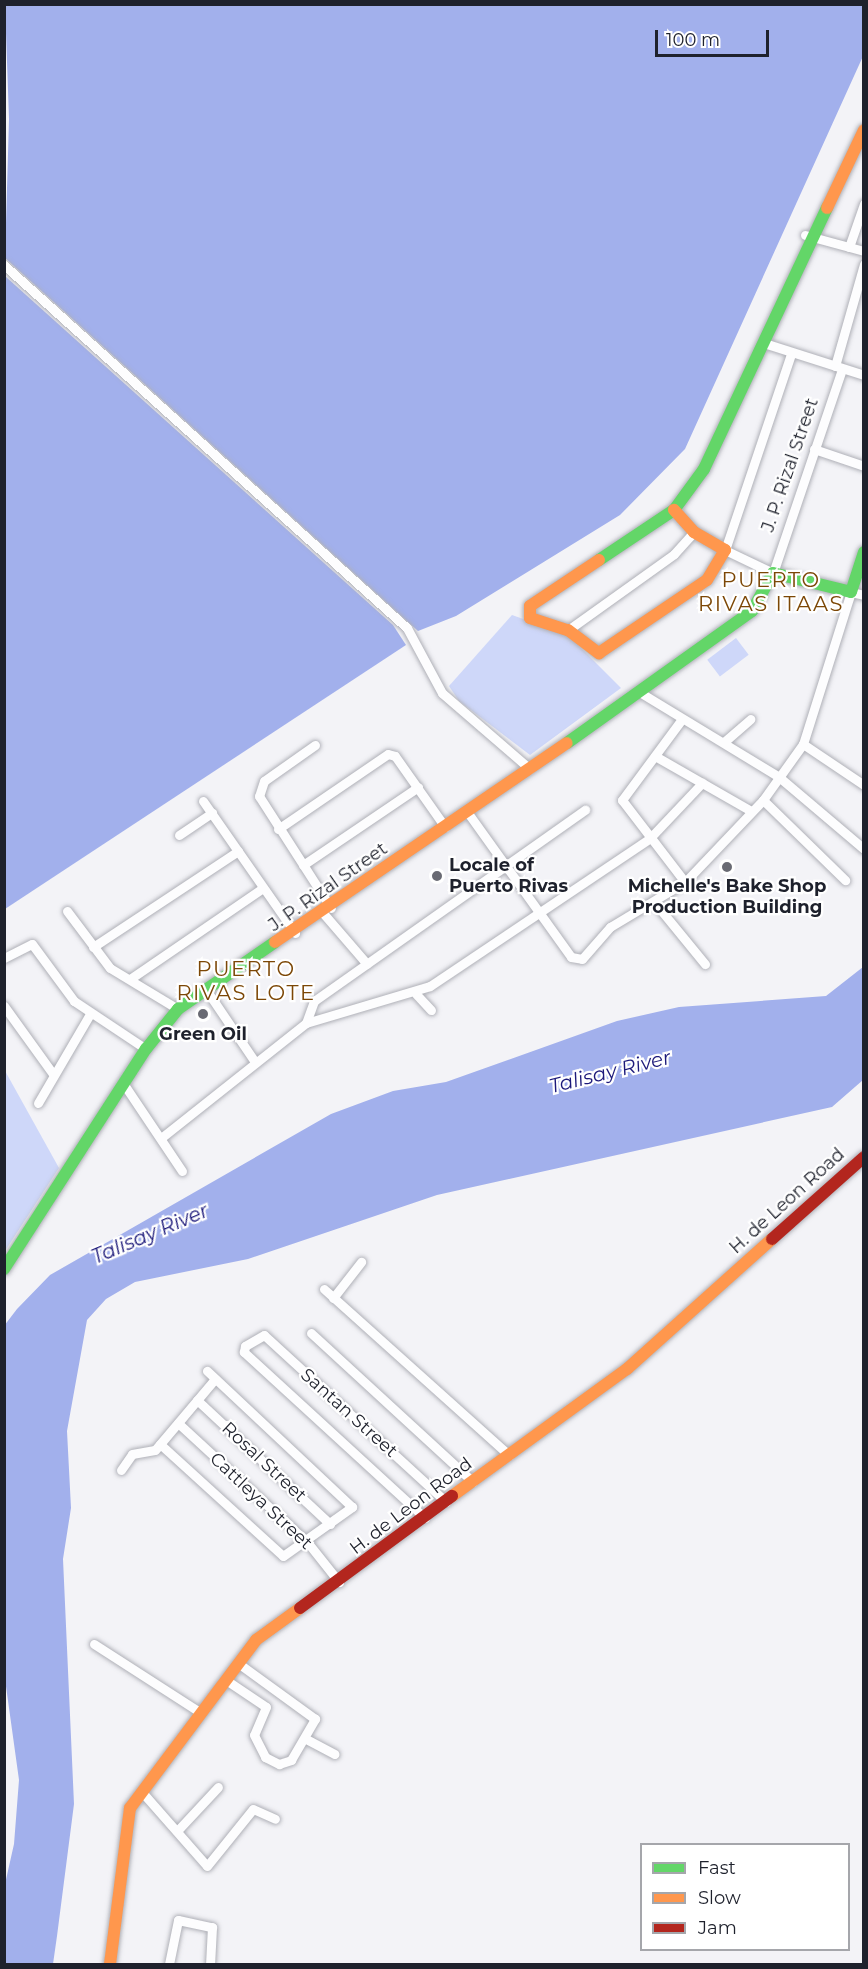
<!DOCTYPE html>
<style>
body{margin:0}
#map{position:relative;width:868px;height:1969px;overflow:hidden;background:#f3f3f7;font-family:Montserrat,sans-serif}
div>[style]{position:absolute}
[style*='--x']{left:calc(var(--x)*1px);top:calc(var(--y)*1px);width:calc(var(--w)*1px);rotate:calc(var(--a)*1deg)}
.green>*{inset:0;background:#ced7f9;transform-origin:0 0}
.water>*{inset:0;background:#a2b0ec}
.roads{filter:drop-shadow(0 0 2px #afb0b7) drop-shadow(0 0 2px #afb0b7)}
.street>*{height:9px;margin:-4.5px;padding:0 4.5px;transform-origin:4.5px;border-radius:4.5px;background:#fdfdfe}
.fast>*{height:12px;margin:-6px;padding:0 6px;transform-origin:6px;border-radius:6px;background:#63d668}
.slow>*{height:12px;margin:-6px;padding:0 6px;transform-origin:6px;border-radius:6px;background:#ff974d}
.jam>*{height:12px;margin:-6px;padding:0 6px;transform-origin:6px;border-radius:6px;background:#b3261e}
.dots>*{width:16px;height:16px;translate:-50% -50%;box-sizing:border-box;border:3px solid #fff;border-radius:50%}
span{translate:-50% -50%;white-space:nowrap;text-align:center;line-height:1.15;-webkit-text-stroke:4.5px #fff;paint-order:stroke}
.street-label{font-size:18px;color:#1e212c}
.poi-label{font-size:18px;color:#1e212c;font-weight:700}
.left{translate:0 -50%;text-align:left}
.water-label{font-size:20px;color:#1c197a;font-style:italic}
.quarter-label{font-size:21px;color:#7c4706;letter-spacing:1.5px}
.frame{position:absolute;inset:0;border:6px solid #1e212c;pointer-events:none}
.legend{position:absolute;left:640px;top:1843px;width:210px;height:108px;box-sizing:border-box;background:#fff;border:2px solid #a5a6ab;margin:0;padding:8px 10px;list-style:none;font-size:18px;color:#1e212c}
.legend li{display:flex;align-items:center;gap:12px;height:30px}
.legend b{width:30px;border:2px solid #a5a6ab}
.scale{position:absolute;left:655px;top:30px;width:114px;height:27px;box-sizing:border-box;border:3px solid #1e212c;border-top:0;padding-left:8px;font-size:18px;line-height:21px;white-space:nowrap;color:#1e212c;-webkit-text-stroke:4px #fff;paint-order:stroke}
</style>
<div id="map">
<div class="green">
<i style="clip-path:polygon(512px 615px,568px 635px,621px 688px,530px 755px,459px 701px,449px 686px)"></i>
<i style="left:736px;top:638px;width:21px;height:36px;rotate:53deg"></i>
<i style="clip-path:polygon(4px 1069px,59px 1168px,5px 1251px,4px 1251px)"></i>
</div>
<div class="water">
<i style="clip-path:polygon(5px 5px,863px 5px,864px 54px,685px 449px,620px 515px,456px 616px,418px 631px,5px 258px,9px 119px)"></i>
<i style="clip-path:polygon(5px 276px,393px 625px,406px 645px,5px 909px)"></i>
<i style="clip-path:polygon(863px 967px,863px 1080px,832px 1107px,437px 1195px,248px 1259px,135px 1282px,106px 1299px,87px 1320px,67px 1431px,71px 1508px,63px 1559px,74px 1804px,57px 1936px,53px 1964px,5px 1964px,5px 1884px,14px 1844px,19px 1780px,4px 1672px,4px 1326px,17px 1309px,50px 1275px,331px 1114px,393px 1091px,446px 1082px,617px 1021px,679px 1007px,826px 996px)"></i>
</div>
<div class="roads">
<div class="street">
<i style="--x:805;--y:235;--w:61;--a:15.2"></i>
<i style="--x:849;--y:247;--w:46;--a:-70.8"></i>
<i style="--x:4;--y:265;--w:542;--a:42.01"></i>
<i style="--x:407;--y:628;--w:74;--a:61.7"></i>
<i style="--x:442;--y:693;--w:116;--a:40.8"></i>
<i style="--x:767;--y:344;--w:102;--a:17.7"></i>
<i style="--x:791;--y:354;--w:207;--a:108.6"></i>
<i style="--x:725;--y:550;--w:53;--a:25.6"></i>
<i style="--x:773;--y:573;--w:215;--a:-71.3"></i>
<i style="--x:835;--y:366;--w:106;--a:-74.1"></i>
<i style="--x:814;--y:449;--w:53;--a:18.8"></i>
<i style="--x:568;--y:630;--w:130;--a:-35.6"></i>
<i style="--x:674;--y:554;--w:30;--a:-48"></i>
<i style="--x:641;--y:693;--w:162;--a:31.3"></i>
<i style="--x:779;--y:777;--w:111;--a:40.3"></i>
<i style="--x:682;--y:719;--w:101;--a:126.5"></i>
<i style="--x:622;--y:800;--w:103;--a:52.5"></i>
<i style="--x:724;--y:742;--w:35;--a:-41"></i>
<i style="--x:803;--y:744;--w:73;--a:33.9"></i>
<i style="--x:315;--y:745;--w:62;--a:144.8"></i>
<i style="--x:264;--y:781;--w:16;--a:108"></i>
<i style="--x:259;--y:796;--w:133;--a:57.3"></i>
<i style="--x:655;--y:756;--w:111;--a:29.8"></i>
<i style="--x:763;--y:800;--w:115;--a:44.3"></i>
<i style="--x:203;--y:801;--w:161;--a:55.1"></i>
<i style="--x:468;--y:813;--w:177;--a:54.4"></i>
<i style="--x:571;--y:957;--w:11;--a:10"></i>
<i style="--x:582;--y:959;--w:43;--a:-48.8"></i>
<i style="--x:610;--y:927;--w:87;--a:-31"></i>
<i style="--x:685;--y:882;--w:113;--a:-46.4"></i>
<i style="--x:763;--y:800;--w:69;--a:-54.5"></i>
<i style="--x:803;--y:744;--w:159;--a:-72.5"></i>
<i style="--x:851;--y:592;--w:13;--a:13"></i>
<i style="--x:278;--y:829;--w:133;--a:-34.3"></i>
<i style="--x:388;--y:754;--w:7;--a:16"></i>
<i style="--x:395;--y:756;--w:87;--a:54.8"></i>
<i style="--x:179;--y:835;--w:40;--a:-34"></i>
<i style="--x:303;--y:865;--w:139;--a:-34.1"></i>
<i style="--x:655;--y:903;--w:79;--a:50.7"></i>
<i style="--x:67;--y:911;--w:71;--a:53"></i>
<i style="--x:110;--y:968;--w:79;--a:31.1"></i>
<i style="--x:323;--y:913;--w:67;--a:49.2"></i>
<i style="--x:93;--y:947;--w:174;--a:-33.5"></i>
<i style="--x:4;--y:958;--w:31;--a:-27"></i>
<i style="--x:32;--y:944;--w:71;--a:53.6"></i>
<i style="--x:74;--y:1001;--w:87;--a:33.7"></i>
<i style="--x:130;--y:979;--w:161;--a:-34.4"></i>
<i style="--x:207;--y:991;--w:86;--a:55.9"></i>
<i style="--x:416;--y:994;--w:22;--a:47"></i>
<i style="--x:4;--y:1006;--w:84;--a:54.2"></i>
<i style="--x:306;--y:1023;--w:129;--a:-16.6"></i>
<i style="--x:430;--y:986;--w:265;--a:-33.9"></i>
<i style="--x:650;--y:838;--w:76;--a:-46.6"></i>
<i style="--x:123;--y:1083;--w:106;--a:56.2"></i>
<i style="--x:38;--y:1103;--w:103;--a:-59.7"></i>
<i style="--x:161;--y:1138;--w:185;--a:-38.4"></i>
<i style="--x:306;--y:1023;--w:23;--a:-70"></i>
<i style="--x:314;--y:1001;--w:332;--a:-35.2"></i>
<i style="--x:324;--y:1289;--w:249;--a:41.9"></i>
<i style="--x:333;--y:1298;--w:46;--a:-52.1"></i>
<i style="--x:311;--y:1333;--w:220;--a:42.6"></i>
<i style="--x:197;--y:1400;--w:182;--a:43"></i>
<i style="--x:178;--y:1423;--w:177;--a:42.7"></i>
<i style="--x:308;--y:1543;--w:50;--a:51.5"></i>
<i style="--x:160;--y:1444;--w:166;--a:42.3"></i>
<i style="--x:283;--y:1556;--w:85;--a:-35.4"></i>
<i style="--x:352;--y:1507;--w:199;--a:-136.8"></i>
<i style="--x:121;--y:1470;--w:19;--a:-55"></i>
<i style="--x:132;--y:1454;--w:23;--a:-10"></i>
<i style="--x:155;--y:1450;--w:93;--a:-49.8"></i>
<i style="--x:425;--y:1518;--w:246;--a:-137.5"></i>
<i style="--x:244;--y:1352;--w:6;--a:-81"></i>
<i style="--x:245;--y:1346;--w:22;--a:-30"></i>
<i style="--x:264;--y:1335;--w:247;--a:42.5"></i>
<i style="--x:94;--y:1644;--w:127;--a:32.8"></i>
<i style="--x:226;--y:1680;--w:48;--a:34"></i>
<i style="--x:266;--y:1707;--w:30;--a:113"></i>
<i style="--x:254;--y:1735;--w:25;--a:63"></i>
<i style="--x:265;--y:1757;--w:16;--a:27"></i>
<i style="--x:279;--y:1764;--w:13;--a:-18"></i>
<i style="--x:291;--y:1760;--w:48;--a:-59.7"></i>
<i style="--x:315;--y:1719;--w:95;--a:-144"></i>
<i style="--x:308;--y:1740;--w:30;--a:28"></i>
<i style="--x:142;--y:1792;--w:98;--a:48.7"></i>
<i style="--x:207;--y:1866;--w:73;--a:-51.1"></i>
<i style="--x:253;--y:1809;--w:24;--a:24"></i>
<i style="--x:177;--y:1831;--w:60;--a:-47"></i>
<i style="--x:169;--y:1964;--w:45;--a:-78.4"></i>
<i style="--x:178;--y:1920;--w:35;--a:12"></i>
<i style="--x:212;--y:1927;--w:37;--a:93"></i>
</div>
<div class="fast">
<i style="--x:599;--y:560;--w:90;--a:-33.7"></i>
<i style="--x:674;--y:510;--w:51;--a:-53.8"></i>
<i style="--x:704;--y:469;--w:289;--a:-64.8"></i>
<i style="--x:567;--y:743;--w:227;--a:-35.5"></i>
<i style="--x:752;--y:611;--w:43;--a:-61.1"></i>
<i style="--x:773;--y:573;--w:80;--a:13.7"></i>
<i style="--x:851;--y:592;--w:42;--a:-72"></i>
<i style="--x:4;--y:1269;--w:262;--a:-57.2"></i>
<i style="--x:146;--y:1049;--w:51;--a:-51.3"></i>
<i style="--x:178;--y:1009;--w:118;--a:-34.6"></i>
</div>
<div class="slow">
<i style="--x:827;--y:208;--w:86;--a:-64.6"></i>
<i style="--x:599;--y:560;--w:83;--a:146.3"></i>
<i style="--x:530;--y:606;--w:12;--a:90"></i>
<i style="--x:530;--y:618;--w:40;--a:18"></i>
<i style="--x:568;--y:630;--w:39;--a:37"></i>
<i style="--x:599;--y:653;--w:130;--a:-34.1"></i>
<i style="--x:707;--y:580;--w:35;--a:-59"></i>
<i style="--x:725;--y:550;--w:36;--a:-150"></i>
<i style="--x:694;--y:532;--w:30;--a:-132"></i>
<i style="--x:275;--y:942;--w:353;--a:-34.3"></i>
<i style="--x:452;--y:1496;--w:216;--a:-36"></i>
<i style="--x:627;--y:1369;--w:195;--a:-41.9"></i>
<i style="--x:110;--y:1964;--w:157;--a:-82.7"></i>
<i style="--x:130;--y:1808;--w:210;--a:-53.1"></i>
<i style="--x:256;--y:1640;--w:54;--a:-36"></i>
</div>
<div class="jam">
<i style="--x:772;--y:1239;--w:123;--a:-41.7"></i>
<i style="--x:300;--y:1608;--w:189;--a:-36.4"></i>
</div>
</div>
<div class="dots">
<i style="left:727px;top:867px;background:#696a73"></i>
<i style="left:437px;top:876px;background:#696a73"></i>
<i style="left:203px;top:1014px;background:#696a73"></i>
</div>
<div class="street-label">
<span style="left:790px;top:465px;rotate:-71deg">J. P. Rizal Street</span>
<span style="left:328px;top:887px;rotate:-35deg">J. P. Rizal Street</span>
<span style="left:787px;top:1201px;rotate:-42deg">H. de Leon Road</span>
<span style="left:349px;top:1413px;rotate:42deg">Santan Street</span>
<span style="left:264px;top:1462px;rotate:43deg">Rosal Street</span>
<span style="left:261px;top:1501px;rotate:43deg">Cattleya Street</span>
<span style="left:411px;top:1506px;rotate:-37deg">H. de Leon Road</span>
</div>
<div class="poi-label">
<span class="left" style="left:449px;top:876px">Locale of<br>Puerto Rivas</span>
<span style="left:727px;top:897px">Michelle's Bake Shop<br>Production Building</span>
<span style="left:203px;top:1034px">Green Oil</span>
</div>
<div class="water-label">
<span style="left:610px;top:1072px;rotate:-14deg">Talisay River</span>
<span style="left:150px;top:1234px;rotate:-23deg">Talisay River</span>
</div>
<div class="quarter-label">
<span style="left:771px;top:592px">PUERTO<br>RIVAS ITAAS</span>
<span style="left:246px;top:981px">PUERTO<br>RIVAS LOTE</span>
</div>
<div class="frame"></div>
<ul class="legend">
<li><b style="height:8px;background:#63d668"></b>Fast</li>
<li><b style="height:8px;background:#ff974d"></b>Slow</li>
<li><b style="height:8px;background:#b3261e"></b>Jam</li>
</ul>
<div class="scale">100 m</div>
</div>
